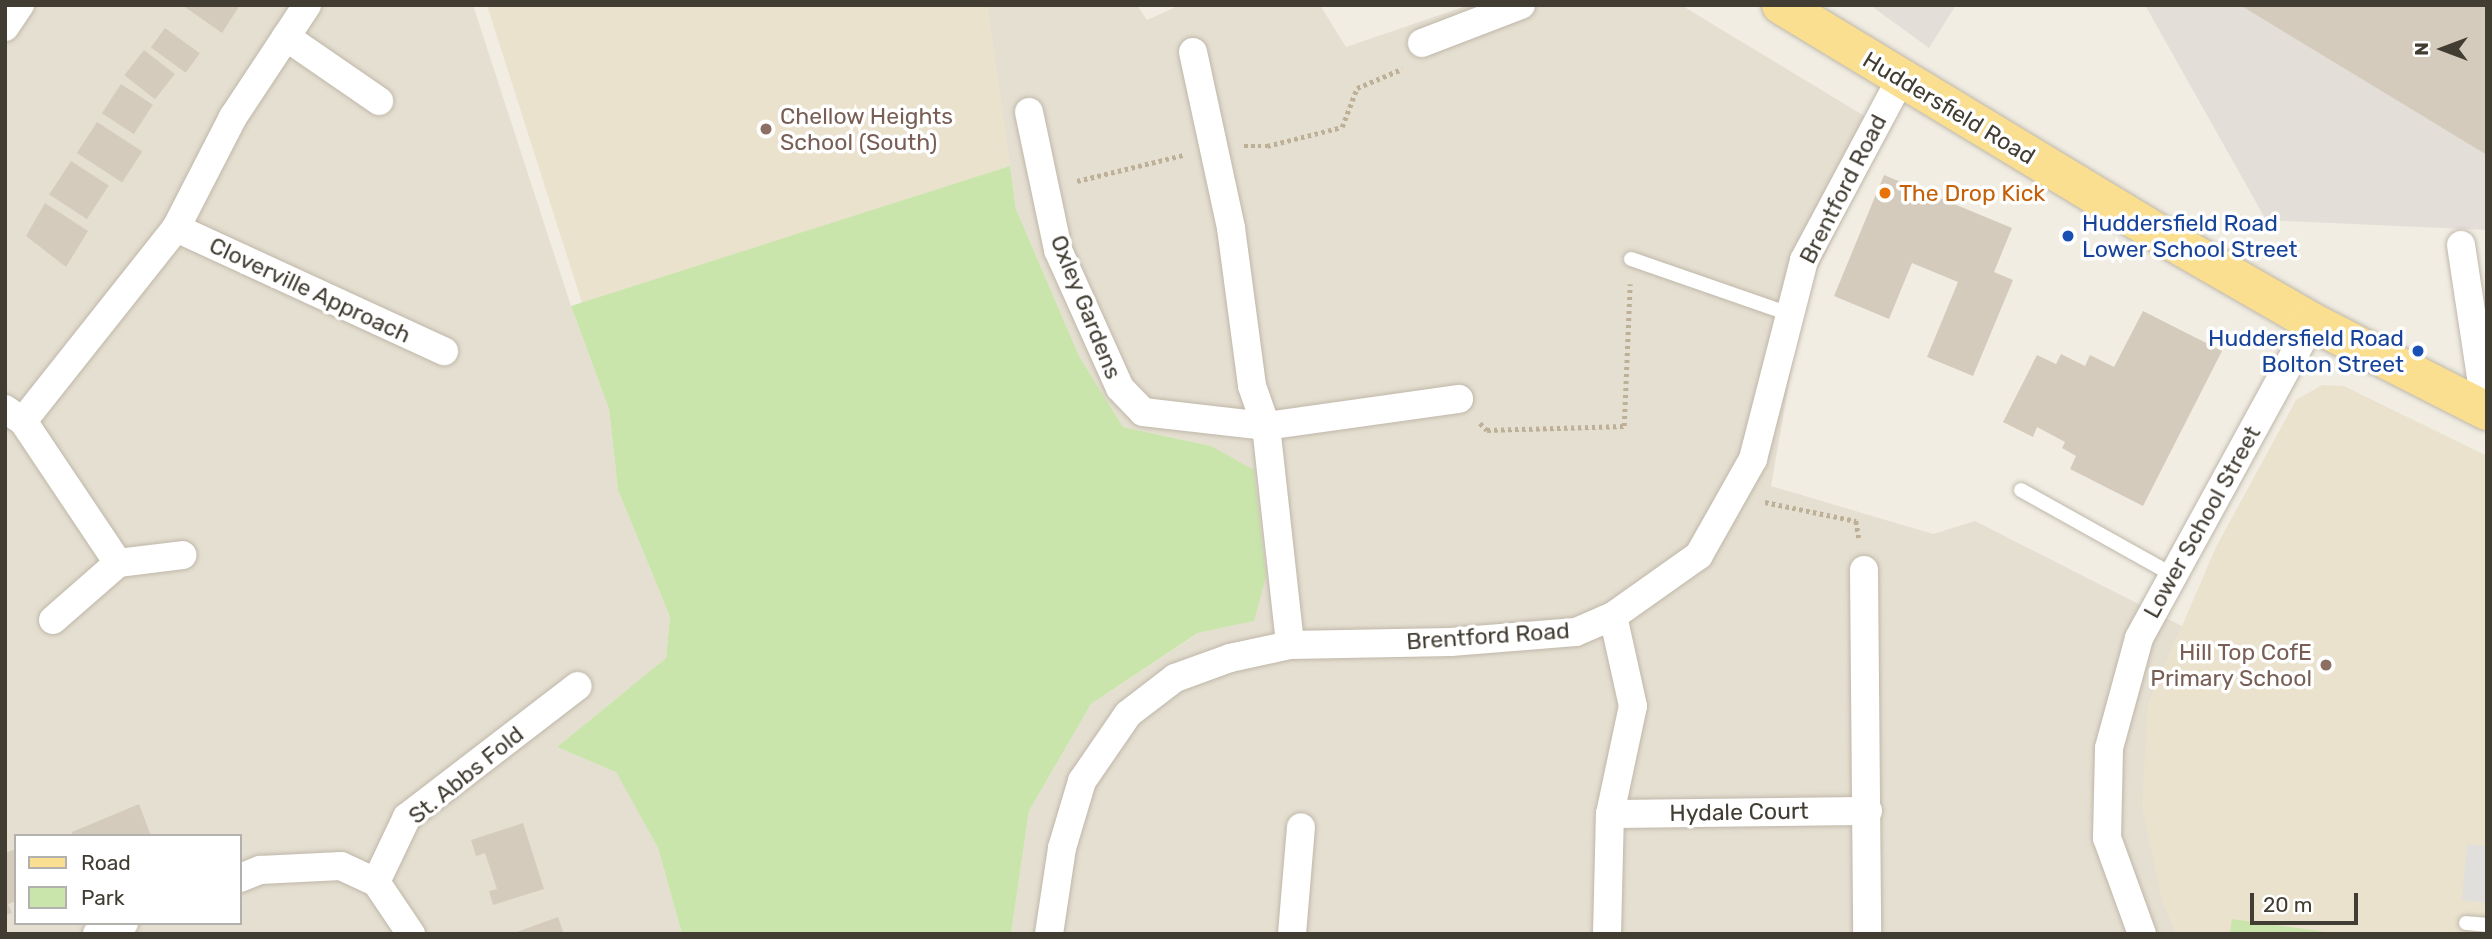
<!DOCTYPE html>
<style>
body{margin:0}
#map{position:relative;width:2492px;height:939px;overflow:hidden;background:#f1ede3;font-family:Rubik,sans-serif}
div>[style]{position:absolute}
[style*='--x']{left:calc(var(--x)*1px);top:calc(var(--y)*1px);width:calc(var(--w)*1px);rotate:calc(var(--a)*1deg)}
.residential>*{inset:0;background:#e5dfd1}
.industrial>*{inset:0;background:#e3ded8}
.education>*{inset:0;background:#eae2cd}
.green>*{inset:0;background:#cae5ac}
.parking>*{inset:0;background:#e1dfdb}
.building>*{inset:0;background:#d5cbbc;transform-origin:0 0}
.path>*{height:4.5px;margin-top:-2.25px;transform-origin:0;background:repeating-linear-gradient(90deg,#bdb097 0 3.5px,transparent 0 7px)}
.roads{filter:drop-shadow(0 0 2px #bfb7a9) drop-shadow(0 0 2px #bfb7a9)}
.lane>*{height:14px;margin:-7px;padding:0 7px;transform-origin:7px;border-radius:7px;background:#fff}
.street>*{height:28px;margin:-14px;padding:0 14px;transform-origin:14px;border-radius:14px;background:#fff}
.primary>*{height:38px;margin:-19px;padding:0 19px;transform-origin:19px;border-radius:19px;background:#fbdf91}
.dots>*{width:19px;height:19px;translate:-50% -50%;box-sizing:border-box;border:4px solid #fff;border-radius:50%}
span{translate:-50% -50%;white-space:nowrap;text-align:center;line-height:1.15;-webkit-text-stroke:7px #fff;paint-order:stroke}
.street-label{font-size:23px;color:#423d33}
.education-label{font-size:23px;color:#785e54}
.left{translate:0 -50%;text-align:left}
.right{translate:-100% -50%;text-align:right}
.food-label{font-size:23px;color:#c56008}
.transit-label{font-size:23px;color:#164399}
.frame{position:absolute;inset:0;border:7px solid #423d33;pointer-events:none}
.legend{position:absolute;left:14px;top:834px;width:228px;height:91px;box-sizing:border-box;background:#fff;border:2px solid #b3b1ad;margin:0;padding:9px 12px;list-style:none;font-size:21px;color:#423d33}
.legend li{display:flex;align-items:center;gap:14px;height:35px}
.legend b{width:35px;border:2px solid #b3b1ad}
.north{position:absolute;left:2408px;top:14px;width:70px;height:70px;-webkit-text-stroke:5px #fff;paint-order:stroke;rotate:270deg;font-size:19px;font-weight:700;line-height:28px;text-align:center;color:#423d33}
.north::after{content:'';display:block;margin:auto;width:24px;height:32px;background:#423d33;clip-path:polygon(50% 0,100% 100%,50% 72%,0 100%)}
.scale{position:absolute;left:2250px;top:893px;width:108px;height:32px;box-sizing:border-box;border:4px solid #423d33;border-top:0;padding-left:9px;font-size:21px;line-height:24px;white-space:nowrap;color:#423d33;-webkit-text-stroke:5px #fff;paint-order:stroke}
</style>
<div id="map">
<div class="residential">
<i style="clip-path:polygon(evenodd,5px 5px,473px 5px,571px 306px,609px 409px,618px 490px,670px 617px,666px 658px,557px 747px,616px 771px,658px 848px,682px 934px,5px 934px,5px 5px,16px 836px,240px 836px,240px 923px,16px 923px,16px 836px)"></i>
<i style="clip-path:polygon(987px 5px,1137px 5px,1147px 20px,1180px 5px,1320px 5px,1346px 47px,1469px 5px,1681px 5px,1886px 129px,1804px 298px,1771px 486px,1933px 534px,1975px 521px,2182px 626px,2148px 705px,2162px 900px,2177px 934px,1011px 934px,1029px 811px,1091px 704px,1199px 633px,1253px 621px,1211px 446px,1123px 427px,1079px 356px,1016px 209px)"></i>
</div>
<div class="industrial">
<i style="clip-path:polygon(1870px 5px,1956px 5px,1929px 48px)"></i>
<i style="clip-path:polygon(2145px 5px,2487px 5px,2487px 230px,2266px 220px)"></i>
</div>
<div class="education">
<i style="clip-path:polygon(487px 5px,987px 5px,1010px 166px,582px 303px)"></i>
<i style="clip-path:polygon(2322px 385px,2344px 386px,2487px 456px,2487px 934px,2177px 934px,2162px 900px,2142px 805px,2148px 705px,2216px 547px,2296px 400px)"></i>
</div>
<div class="green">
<i style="clip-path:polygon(1010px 166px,1016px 209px,1079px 356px,1123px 427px,1211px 446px,1254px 470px,1266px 577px,1254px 621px,1198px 633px,1091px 704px,1029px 811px,1011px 934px,682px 934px,658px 848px,616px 772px,557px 747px,666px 658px,670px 617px,618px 490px,609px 409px,571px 306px)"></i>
<i style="clip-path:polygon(2232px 919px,2340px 934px,2230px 934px)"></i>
</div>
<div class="parking">
<i style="clip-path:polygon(2467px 844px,2487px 846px,2487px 903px,2462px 900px)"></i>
</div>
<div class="building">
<i style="clip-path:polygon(182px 5px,240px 5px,222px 33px)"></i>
<i style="clip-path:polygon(2240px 5px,2487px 5px,2487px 155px)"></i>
<i style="left:165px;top:28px;width:43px;height:24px;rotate:36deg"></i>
<i style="left:144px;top:50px;width:39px;height:32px;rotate:38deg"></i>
<i style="left:121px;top:84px;width:38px;height:35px;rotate:33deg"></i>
<i style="left:97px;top:122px;width:54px;height:37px;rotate:33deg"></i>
<i style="left:71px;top:161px;width:45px;height:40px;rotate:33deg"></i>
<i style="clip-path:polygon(1884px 175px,2012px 228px,1994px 272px,2013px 280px,1973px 376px,1927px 357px,1958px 282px,1912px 263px,1889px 319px,1834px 296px)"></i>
<i style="clip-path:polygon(45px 203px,88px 231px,66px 267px,26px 236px)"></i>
<i style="clip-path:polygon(2143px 311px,2222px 351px,2143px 506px,2070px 469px,2076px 456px,2062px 448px,2065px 442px,2037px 427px,2033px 437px,2003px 422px,2037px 355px,2056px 364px,2061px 354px,2085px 366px,2090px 355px,2114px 367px)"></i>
<i style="clip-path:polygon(139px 804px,151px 836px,73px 836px,72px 832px)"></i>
<i style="clip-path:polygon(523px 823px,544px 889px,493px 905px,489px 891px,497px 889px,485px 853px,476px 856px,471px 840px)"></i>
<i style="clip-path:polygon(16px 849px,16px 901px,8px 904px,12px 913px,5px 915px,5px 853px)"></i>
<i style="clip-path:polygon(558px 917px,564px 934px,514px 934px,514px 933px)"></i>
</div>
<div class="path">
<i style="--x:1244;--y:146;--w:23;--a:0"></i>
<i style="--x:1267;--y:146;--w:77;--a:-14.2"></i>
<i style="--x:1342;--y:127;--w:42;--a:-69"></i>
<i style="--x:1357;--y:88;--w:49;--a:-22.9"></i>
<i style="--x:1077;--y:181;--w:110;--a:-13.7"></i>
<i style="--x:1480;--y:423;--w:10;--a:45"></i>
<i style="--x:1487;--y:430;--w:137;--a:-1.7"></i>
<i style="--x:1624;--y:426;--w:142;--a:-87.6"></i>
<i style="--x:1765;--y:502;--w:93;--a:11.8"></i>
<i style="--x:1856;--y:521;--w:17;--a:80"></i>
</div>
<div class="roads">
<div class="lane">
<i style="--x:1631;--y:259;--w:168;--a:19.1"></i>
<i style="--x:2021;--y:490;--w:172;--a:29.2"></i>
<i style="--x:2466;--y:923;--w:21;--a:5"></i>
</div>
<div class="street">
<i style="--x:5;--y:27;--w:27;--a:-56"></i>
<i style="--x:286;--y:37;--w:113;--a:34.5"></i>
<i style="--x:1422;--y:43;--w:106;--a:-21"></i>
<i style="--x:1193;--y:52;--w:180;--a:77.8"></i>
<i style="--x:1231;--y:228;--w:159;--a:82.4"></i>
<i style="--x:1252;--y:386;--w:42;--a:70.7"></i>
<i style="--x:1266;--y:426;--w:220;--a:83.7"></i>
<i style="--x:1029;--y:112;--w:141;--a:78.1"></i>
<i style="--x:1058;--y:250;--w:151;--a:65.8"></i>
<i style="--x:1120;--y:388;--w:33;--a:46"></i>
<i style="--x:1143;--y:412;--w:124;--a:6.5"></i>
<i style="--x:1266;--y:426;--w:195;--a:-8"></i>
<i style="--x:176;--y:228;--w:295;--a:24.7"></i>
<i style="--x:2461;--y:245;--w:168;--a:81.4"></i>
<i style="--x:5;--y:409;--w:22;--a:34"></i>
<i style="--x:23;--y:421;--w:246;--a:-51.6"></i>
<i style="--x:176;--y:228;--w:125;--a:-62.8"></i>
<i style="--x:233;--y:117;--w:134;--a:-56.5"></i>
<i style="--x:23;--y:421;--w:171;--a:56.2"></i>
<i style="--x:1864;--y:570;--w:364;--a:89.5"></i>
<i style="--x:53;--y:620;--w:86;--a:-41.2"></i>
<i style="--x:118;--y:563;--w:65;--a:-7"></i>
<i style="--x:1610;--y:814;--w:258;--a:-0.7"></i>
<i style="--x:240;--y:878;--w:22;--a:-22"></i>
<i style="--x:260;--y:870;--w:81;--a:-2.8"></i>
<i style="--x:341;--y:866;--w:38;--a:25"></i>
<i style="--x:376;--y:882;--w:63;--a:56.1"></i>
<i style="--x:376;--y:882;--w:72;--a:-64.5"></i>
<i style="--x:407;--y:817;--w:215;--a:-37.5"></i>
<i style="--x:97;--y:934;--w:29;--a:-22"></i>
<i style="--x:1049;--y:934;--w:87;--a:-81.4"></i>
<i style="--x:1062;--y:848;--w:70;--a:-73.4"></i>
<i style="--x:1082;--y:781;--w:81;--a:-55.5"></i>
<i style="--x:1128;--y:714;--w:59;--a:-37.5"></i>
<i style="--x:1175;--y:678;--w:59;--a:-20"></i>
<i style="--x:1230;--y:658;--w:61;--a:-12.2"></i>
<i style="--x:1290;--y:645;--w:161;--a:-1.1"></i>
<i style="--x:1451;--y:642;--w:125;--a:-4.6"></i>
<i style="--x:1576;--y:632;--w:40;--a:-23.4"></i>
<i style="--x:1613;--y:616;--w:105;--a:-35.3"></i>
<i style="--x:1699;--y:555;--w:110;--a:-60.6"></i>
<i style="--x:1753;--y:459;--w:205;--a:-75.6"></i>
<i style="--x:1804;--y:260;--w:204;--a:-61.9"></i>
<i style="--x:1292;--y:934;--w:107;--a:-85.2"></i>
<i style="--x:1607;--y:934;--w:120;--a:-88.6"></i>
<i style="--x:1610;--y:814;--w:110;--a:-78"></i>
<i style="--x:1633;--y:706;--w:92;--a:-102.5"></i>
<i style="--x:2142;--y:934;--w:102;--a:-110"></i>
<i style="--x:2107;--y:838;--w:90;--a:-88.7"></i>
<i style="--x:2109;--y:748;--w:114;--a:-74.7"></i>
<i style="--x:2139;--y:638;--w:360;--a:-61.3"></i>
</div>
<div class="primary">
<i style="--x:1781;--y:5;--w:436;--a:31.2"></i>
<i style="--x:2154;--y:231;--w:182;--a:29.9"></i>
<i style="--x:2312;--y:322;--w:196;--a:27"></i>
</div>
</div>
<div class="dots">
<i style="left:766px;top:129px;background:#8d6e63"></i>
<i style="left:1885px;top:193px;background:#e8710a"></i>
<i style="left:2068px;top:236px;background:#1a4fb4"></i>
<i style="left:2418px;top:351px;background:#1a4fb4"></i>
<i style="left:2326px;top:665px;background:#8d6e63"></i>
</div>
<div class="street-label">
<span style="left:1949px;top:108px;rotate:31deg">Huddersfield Road</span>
<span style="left:1843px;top:189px;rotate:-63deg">Brentford Road</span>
<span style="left:310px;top:290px;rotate:25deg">Cloverville Approach</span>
<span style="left:1086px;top:307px;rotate:68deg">Oxley Gardens</span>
<span style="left:2202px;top:522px;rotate:-61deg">Lower School Street</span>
<span style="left:1488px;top:636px;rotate:-4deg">Brentford Road</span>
<span style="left:466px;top:775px;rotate:-39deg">St. Abbs Fold</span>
<span style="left:1739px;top:812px;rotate:-1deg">Hydale Court</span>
</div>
<div class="education-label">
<span class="left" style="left:780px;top:129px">Chellow Heights<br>School (South)</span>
<span class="right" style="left:2312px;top:665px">Hill Top CofE<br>Primary School</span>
</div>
<div class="food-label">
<span class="left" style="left:1899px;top:193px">The Drop Kick</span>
</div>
<div class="transit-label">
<span class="left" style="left:2082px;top:236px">Huddersfield Road<br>Lower School Street</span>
<span class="right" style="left:2404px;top:351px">Huddersfield Road<br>Bolton Street</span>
</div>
<div class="frame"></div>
<ul class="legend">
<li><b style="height:9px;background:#fbdf91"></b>Road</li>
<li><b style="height:19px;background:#cae5ac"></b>Park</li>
</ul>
<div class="north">N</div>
<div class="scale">20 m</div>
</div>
